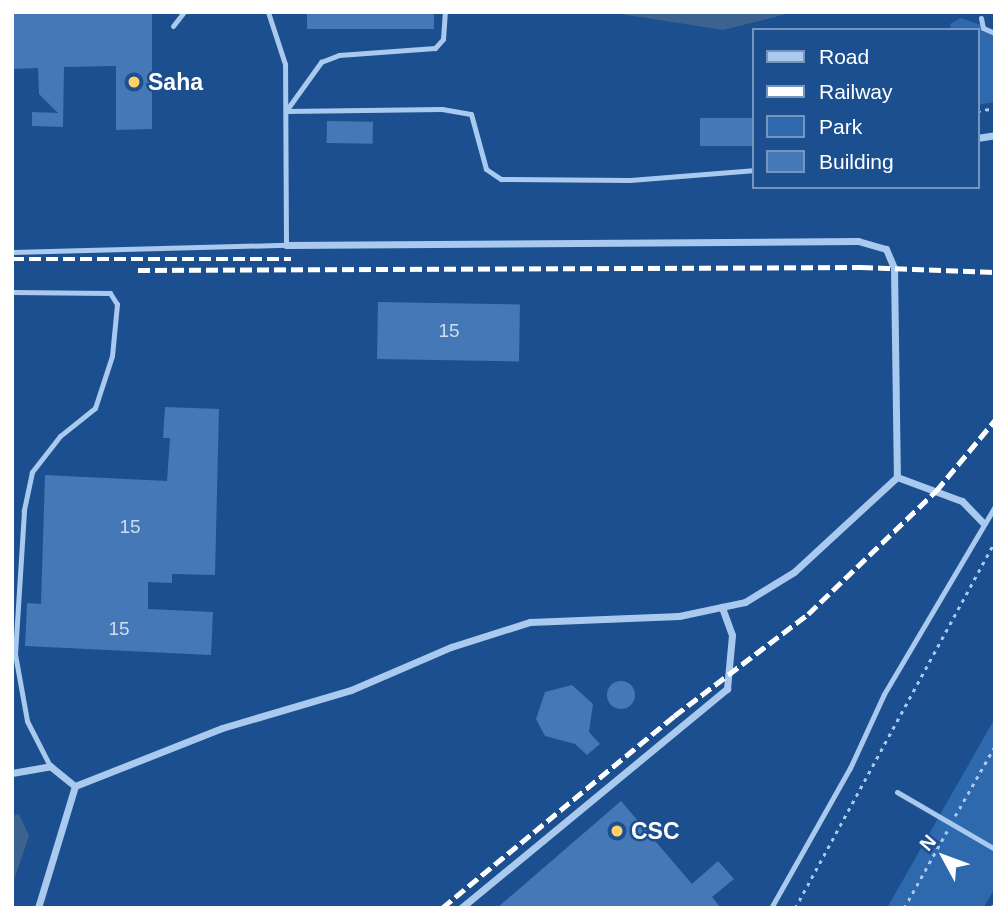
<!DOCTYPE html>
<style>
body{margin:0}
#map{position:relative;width:1007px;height:920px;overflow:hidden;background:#1b4f8f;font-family:Helvetica,sans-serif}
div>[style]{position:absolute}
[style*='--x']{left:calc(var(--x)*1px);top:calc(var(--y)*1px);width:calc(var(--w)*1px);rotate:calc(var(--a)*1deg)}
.green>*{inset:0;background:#2e69ad}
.water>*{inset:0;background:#3c6290}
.building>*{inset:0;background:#4478b7;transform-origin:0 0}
.round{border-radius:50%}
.path>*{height:2.5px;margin-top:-1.25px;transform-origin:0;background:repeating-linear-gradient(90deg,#a9c9ee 0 3.5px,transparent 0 8.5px)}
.lane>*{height:5px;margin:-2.5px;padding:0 2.5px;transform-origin:2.5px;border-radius:2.5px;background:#a9c9ee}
.street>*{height:7px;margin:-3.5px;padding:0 3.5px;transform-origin:3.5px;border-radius:3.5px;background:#a9c9ee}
.rail>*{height:4.5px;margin-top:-2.25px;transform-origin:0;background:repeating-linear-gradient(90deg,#fff 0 12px,transparent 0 17px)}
.dots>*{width:19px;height:19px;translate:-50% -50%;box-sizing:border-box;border:4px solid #1b4f8f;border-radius:50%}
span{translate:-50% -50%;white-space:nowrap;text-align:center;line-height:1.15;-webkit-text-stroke:5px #1b4f8f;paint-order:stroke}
.number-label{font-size:19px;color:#d0dded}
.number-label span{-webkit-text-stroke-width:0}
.poi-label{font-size:23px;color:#fff;font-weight:700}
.left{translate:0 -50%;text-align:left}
.frame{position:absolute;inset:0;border:14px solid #fff;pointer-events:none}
.legend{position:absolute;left:752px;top:28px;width:228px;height:161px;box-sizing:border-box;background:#1b4f8f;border:2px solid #7695bc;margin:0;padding:9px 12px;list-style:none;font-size:21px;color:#fff}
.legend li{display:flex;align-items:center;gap:14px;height:35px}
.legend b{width:35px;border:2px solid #7695bc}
.north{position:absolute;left:909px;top:822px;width:70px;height:70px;-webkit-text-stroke:5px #1b4f8f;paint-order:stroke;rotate:311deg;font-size:19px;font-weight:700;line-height:28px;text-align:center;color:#fff}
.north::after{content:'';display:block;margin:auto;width:24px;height:32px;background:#fff;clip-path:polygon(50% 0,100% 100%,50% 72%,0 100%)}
</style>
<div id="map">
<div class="green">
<i style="clip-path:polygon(961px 18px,990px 28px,995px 37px,995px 102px,977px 105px,977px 30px,951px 30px,950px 24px)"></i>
<i style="clip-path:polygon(995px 718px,995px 888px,983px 908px,887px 908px)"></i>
</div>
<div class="water">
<i style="clip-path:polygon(608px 12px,795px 12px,723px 30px)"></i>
<i style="clip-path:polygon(19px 814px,29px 836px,12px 886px,12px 816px)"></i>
</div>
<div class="building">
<i style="clip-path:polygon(12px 12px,152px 12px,152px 129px,116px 130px,116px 66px,64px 67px,63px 127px,32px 126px,32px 112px,58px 113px,39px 94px,38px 68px,12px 69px)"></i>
<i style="left:307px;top:12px;width:127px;height:17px"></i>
<i style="left:753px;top:118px;width:28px;height:53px;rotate:90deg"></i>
<i style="left:327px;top:121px;width:46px;height:22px;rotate:1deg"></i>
<i style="left:378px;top:302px;width:142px;height:57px;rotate:1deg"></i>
<i style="clip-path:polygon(165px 407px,219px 409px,215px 575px,172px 574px,172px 583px,148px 582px,148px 609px,213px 612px,211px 655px,25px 646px,27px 603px,41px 604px,45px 475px,167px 481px,170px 438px,163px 438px)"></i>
<i class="round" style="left:607px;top:681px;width:28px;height:28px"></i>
<i style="clip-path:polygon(572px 685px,593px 704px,589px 732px,600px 744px,587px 755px,575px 744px,545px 736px,536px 719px,545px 692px)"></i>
<i style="clip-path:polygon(621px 801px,692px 884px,718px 861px,734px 879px,712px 897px,721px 908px,497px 908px)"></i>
</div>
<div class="path">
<i style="--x:977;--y:111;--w:18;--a:-9"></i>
<i style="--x:955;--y:816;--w:81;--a:-60.3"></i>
<i style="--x:795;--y:908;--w:418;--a:-61.4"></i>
<i style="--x:904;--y:908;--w:88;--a:-60.8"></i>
<i style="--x:991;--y:908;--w:6;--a:-51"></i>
</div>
<div class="lane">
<i style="--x:981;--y:18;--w:10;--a:79"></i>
<i style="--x:983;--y:28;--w:13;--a:23"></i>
<i style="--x:173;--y:26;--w:18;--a:-52"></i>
<i style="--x:288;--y:108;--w:57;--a:-54.3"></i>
<i style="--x:321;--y:62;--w:19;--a:-21"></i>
<i style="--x:339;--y:55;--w:96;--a:-4.2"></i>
<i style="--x:435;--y:48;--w:12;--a:-48"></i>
<i style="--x:443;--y:39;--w:27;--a:-86"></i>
<i style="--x:286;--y:111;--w:156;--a:-0.7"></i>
<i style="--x:442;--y:109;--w:29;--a:10"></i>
<i style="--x:471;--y:114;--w:57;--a:74.7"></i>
<i style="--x:486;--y:169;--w:18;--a:34"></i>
<i style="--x:501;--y:179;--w:129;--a:0.4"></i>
<i style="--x:630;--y:180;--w:123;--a:-4.6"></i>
<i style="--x:12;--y:252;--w:274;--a:-1.5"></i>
<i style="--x:286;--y:245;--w:181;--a:-90.3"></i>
<i style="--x:285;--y:64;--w:55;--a:-108.1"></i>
<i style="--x:12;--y:292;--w:98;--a:0.6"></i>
<i style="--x:110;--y:293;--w:13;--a:58"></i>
<i style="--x:117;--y:304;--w:52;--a:95.5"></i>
<i style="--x:112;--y:356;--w:55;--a:108.1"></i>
<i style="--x:95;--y:408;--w:45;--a:141.3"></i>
<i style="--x:60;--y:436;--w:46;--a:127.9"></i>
<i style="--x:32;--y:472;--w:40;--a:102"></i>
<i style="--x:24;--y:511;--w:143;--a:93.6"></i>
<i style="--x:15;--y:654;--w:68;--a:79.8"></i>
<i style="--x:27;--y:721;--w:51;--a:62.9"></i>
<i style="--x:897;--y:792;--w:113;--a:30.2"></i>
<i style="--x:771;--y:908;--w:161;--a:-60.6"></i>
<i style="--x:850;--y:768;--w:81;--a:-65.3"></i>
<i style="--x:884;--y:694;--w:218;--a:-59.4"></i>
</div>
<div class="street">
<i style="--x:977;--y:138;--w:18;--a:-9"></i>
<i style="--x:286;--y:245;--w:572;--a:-0.4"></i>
<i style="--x:858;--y:241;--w:29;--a:16"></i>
<i style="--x:886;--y:249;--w:21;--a:67"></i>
<i style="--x:894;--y:268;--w:209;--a:89.2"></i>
<i style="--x:897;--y:477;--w:69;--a:20.3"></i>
<i style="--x:962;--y:501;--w:30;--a:46"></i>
<i style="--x:12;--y:773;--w:39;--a:-10"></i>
<i style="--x:50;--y:766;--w:32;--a:39"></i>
<i style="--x:75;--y:786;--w:127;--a:106.9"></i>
<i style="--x:75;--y:786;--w:158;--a:-21.5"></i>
<i style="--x:222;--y:728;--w:134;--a:-16.4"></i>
<i style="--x:351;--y:690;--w:109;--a:-23.3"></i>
<i style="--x:451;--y:647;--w:83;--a:-17.6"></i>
<i style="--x:530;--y:622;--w:149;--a:-2.3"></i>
<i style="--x:679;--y:616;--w:67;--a:-12"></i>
<i style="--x:745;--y:602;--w:57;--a:-31.5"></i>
<i style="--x:794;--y:572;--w:140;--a:-42.7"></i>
<i style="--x:461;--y:908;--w:345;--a:-39.5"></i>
<i style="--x:727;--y:689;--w:54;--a:-84.7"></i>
<i style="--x:732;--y:635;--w:30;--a:-110"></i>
</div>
<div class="rail">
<i style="--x:12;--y:259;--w:279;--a:0"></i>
<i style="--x:138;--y:270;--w:723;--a:-0.24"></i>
<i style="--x:861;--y:267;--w:134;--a:2.1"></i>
<i style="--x:442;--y:908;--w:301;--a:-39.6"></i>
<i style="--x:674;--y:716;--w:168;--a:-37.3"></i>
<i style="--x:808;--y:614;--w:178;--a:-43.9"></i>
<i style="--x:936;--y:491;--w:92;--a:-50.3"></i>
</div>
<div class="dots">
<i style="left:134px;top:82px;background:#ffd166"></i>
<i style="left:617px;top:831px;background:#ffd166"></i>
</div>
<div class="number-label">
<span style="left:449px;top:331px">15</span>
<span style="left:130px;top:527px">15</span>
<span style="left:119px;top:629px">15</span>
</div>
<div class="poi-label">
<span class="left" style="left:148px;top:82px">Saha</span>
<span class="left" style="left:631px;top:831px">CSC</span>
</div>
<div class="frame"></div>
<ul class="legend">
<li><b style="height:9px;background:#a9c9ee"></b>Road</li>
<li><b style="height:9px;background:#fff"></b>Railway</li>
<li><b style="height:19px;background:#2e69ad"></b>Park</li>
<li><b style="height:19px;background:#4478b7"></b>Building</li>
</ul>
<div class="north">N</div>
</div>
